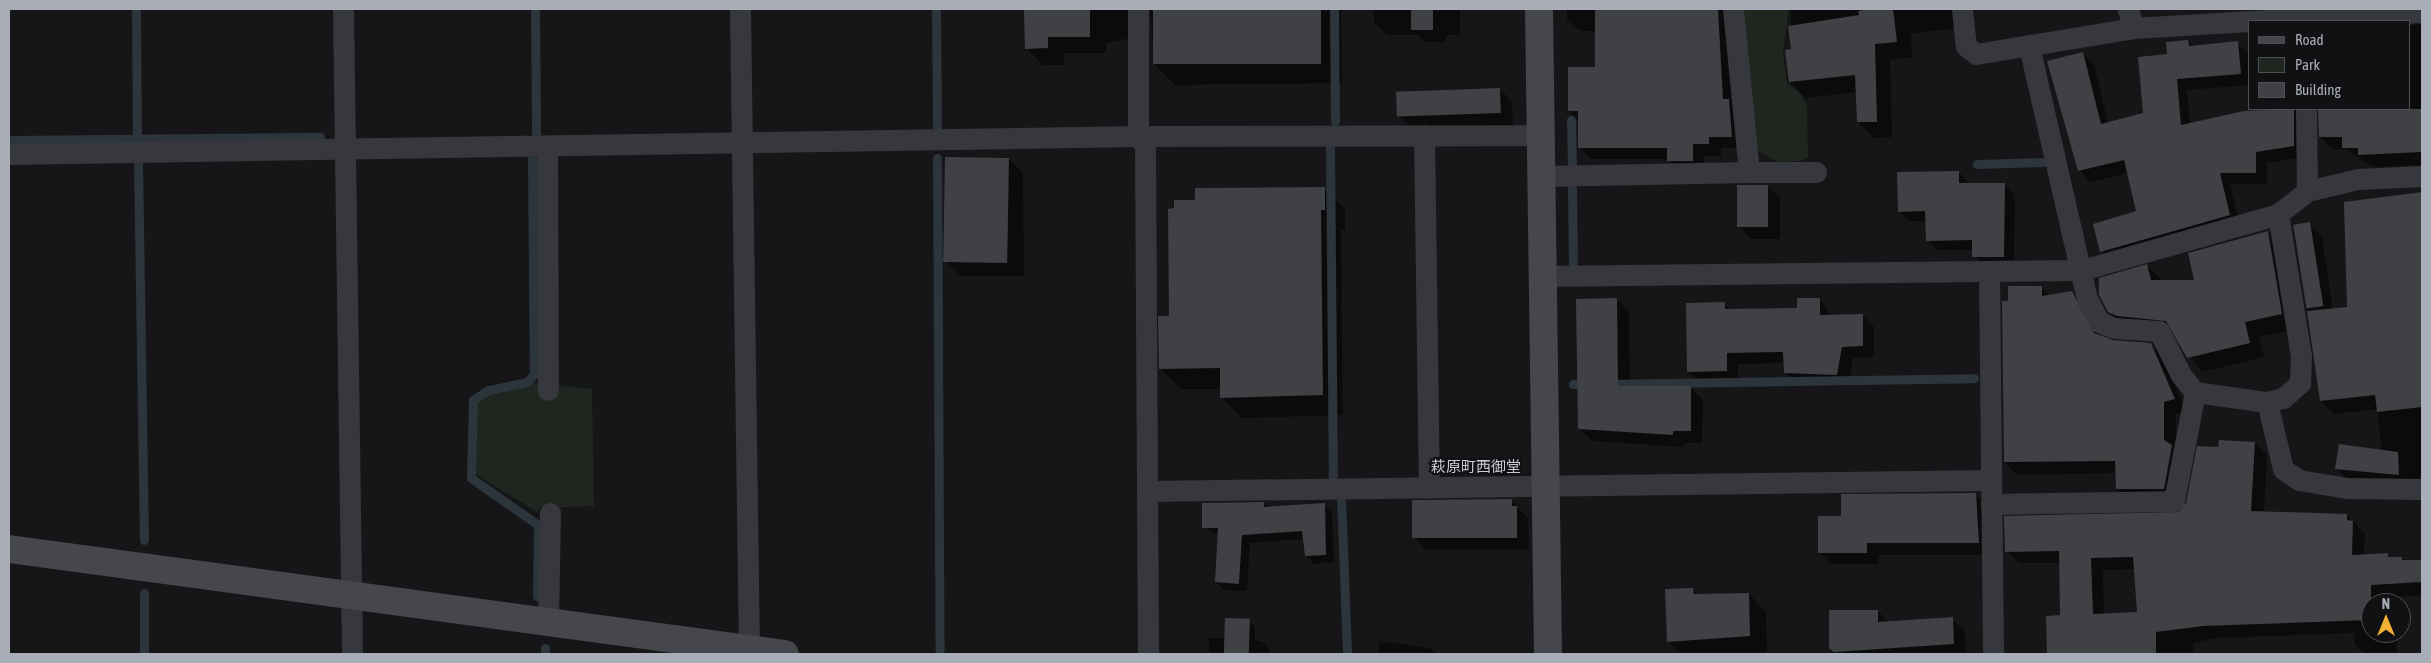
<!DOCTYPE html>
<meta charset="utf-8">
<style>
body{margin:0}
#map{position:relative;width:2431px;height:663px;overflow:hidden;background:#161618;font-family:"Asap Condensed","Noto Sans JP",sans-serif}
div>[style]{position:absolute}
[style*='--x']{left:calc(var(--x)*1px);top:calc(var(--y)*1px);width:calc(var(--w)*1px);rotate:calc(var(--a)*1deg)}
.green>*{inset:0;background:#1e261f}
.shadow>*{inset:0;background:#0007}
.stream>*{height:9px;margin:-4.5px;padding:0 4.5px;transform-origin:4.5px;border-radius:4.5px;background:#2c353c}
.building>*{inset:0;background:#404145;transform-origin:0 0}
.street>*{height:21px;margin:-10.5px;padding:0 10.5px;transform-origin:10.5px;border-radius:10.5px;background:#37383d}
.secondary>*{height:28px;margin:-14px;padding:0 14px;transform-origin:14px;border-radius:14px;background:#45474d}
span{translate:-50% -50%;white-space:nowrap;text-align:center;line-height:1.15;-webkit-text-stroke:4px #111113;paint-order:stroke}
.quarter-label{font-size:15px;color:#c9ccd4}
.frame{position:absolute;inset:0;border:10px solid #a8adb8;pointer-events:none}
.legend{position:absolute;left:2248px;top:20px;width:162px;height:90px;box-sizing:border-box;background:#111113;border:1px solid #4d4f55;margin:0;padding:6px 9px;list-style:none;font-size:15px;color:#a8adb8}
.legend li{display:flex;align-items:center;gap:10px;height:25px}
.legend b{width:25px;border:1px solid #4d4f55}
.north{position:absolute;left:2361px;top:593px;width:50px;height:50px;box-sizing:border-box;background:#111113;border:1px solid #4d4f55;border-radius:50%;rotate:0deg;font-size:14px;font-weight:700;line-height:20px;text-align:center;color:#a8adb8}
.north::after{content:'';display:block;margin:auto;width:18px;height:22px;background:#f2b134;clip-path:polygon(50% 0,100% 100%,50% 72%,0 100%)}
</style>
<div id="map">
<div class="green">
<i style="clip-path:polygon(1744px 9px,1789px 9px,1783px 51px,1787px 84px,1800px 93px,1807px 106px,1808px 157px,1801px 161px,1777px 162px,1755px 149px)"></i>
<i style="clip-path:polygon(532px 383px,592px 389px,594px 506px,540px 508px,537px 512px,476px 474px,476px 401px,489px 392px)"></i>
</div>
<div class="shadow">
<i style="clip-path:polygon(1025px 9px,1138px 9px,1142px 36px,1106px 43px,1106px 53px,1064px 53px,1064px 65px,1043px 65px,1026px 48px)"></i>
<i style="clip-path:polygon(1150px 9px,1341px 9px,1342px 83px,1175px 85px,1154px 64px)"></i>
<i style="clip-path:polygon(1374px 9px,1460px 9px,1460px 35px,1446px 35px,1446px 42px,1425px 42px,1418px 35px,1387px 35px,1374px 23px)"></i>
<i style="clip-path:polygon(1567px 9px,1727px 9px,1743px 148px,1721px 148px,1721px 156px,1704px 156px,1704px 172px,1681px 173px,1669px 159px,1591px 159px,1579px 147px,1579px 121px,1569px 111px,1597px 69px,1597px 31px,1580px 31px,1567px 19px)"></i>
<i style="clip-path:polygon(1791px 9px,1964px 9px,1965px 27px,1910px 34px,1913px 57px,1890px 60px,1892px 137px,1874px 138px,1858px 122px,1857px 92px,1806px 98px,1790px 82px)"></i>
<i style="clip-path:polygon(2422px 24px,2422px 165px,2372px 167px,2345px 149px,2333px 150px,2320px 137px,2320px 109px,2410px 109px,2410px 26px)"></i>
<i style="clip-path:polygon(2188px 41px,2194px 47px,2237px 43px,2249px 54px,2250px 66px,2250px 85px,2187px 90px,2190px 125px,2297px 109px,2305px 157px,2267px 163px,2267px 184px,2230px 184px,2240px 226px,2112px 263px,2101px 251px,2137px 212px,2128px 173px,2090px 182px,2079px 170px,2083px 54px,2094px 65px,2108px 123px,2144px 114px,2168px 55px)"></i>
<i style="clip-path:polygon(1500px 89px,1512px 102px,1513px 125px,1410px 126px,1397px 114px)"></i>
<i style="clip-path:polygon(1009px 159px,1023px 173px,1024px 276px,961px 276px,947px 262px)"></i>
<i style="clip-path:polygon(1959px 172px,1969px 184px,2005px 184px,2015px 195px,2014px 266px,1983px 266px,1973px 250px,1937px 250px,1927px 240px,1926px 221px,1909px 221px,1899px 211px)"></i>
<i style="clip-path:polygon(1767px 186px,1780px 198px,1780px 239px,1751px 239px,1739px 226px)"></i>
<i style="clip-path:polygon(1324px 188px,1345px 209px,1345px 230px,1341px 230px,1343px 415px,1242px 418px,1221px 397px,1221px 389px,1181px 389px,1160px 368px,1196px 201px)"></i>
<i style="clip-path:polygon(2422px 193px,2422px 487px,2350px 482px,2337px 469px,2382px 451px,2377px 409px,2334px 414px,2321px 401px,2307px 309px,2309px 224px,2322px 236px,2333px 310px,2348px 308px,2345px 203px)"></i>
<i style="clip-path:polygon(2268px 232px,2282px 247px,2296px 329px,2259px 337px,2264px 357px,2202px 372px,2174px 334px,2124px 326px,2109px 311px,2147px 266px,2162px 280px,2196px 282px)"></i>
<i style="clip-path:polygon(2041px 287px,2050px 296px,2072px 292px,2085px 305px,2101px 337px,2150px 344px,2163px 357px,2187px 412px,2176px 414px,2176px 501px,2130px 502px,2117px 489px,2117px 473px,2017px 475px,2005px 462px,2010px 302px)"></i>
<i style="clip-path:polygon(1617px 299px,1629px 312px,1630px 388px,1691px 388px,1703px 400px,1702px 443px,1684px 443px,1684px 447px,1592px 441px,1580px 429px)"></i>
<i style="clip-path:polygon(1820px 299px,1831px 316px,1862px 315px,1874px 327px,1874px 357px,1853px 358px,1849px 386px,1796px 384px,1785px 372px,1785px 363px,1738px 364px,1738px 382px,1700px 383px,1688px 371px,1724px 304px,1730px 310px,1798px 309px)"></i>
<i style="clip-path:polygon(evenodd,2255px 443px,2267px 455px,2264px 513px,2347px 515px,2365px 534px,2364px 556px,2422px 561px,2422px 595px,2394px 597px,2394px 603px,2371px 603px,2371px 633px,2396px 633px,2397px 654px,2364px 654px,2355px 645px,2354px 633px,2216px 638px,2193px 643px,2194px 654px,2048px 654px,2047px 617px,2062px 616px,2060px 563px,2019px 563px,2006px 551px,2180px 514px,2219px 449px,2255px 443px,2135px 569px,2138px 614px,2104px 615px,2103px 570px,2135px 569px)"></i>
<i style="clip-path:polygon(1975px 494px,1987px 506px,1991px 555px,1878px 555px,1879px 564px,1831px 564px,1819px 552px,1842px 517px)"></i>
<i style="clip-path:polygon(1511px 500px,1528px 519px,1529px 549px,1426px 550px,1414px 538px)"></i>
<i style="clip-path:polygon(1264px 503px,1268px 508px,1324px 504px,1332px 512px,1334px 562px,1314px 564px,1306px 556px,1304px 539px,1250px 543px,1247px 591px,1224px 590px,1216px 582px,1219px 535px,1204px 527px)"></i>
<i style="clip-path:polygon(1693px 589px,1699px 596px,1749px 594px,1766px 612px,1767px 653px,1681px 654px,1668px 641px)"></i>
<i style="clip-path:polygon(1878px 611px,1889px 623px,1952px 619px,1965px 631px,1966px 654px,1837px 654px,1830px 648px)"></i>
<i style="clip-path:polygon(1249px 621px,1255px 627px,1255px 640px,1265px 643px,1271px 654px,1209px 654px,1209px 638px,1226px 638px)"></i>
<i style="clip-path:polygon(1380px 641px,1430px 648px,1437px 654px,1378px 654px)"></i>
</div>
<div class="stream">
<i style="--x:136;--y:9;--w:130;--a:89.6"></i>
<i style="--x:535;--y:9;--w:124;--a:89.5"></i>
<i style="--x:936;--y:9;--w:119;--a:89.5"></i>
<i style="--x:1334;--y:9;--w:112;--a:89.5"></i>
<i style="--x:1571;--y:120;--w:47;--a:88.8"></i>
<i style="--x:9;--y:140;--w:311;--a:-0.6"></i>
<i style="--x:1330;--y:147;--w:334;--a:89.5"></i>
<i style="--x:937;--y:158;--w:492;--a:89.7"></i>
<i style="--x:532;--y:159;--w:215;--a:89.5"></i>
<i style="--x:534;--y:374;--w:11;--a:131"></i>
<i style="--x:527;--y:382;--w:40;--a:168"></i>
<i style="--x:488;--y:390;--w:18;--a:146"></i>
<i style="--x:473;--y:400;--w:78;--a:91.5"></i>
<i style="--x:471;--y:478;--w:82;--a:35"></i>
<i style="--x:538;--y:525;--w:71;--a:90.8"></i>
<i style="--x:138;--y:161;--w:379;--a:89.1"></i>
<i style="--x:1977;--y:164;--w:66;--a:-1.7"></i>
<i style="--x:1572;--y:188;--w:77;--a:89.3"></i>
<i style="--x:1573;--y:384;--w:15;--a:0"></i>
<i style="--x:1606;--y:384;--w:368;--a:-0.9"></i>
<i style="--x:1341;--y:497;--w:157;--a:87.8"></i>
<i style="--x:144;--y:593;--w:61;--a:90"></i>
<i style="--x:545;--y:648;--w:6;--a:90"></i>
</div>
<div class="building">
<i style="clip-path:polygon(1024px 9px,1090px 9px,1090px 37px,1048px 37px,1048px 48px,1025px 49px)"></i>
<i style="left:1153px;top:9px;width:168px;height:55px"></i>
<i style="left:1411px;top:9px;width:22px;height:21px"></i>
<i style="clip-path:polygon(1595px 9px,1718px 9px,1723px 99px,1729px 99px,1732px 137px,1709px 137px,1709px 144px,1693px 144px,1693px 161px,1667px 161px,1667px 148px,1578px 148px,1578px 111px,1568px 111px,1568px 67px,1595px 67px)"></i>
<i style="clip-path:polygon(1871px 9px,1893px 9px,1897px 42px,1875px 44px,1877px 122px,1857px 122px,1855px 75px,1789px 82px,1785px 50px,1791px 49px,1788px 26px,1859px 15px,1858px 11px)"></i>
<i style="clip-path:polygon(2188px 40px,2189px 46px,2238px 41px,2241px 74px,2177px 79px,2181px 125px,2244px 111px,2294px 109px,2294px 146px,2256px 152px,2256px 173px,2220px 173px,2230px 215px,2100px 252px,2093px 224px,2136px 211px,2124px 160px,2078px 171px,2047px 61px,2083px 52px,2101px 124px,2143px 113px,2138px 57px,2167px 54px,2166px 42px)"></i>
<i style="left:1500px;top:88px;width:25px;height:104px;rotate:88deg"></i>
<i style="clip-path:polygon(2318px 109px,2422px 109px,2422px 152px,2358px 155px,2358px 148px,2342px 148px,2342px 137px,2319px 137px)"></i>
<i style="left:945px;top:157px;width:64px;height:105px;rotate:1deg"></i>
<i style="clip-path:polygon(1959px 171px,1959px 183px,2005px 183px,2004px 257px,1972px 257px,1972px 240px,1926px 241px,1925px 211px,1898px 212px,1897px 172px)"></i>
<i style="left:1737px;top:185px;width:31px;height:42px"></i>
<i style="clip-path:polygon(1325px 187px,1325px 210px,1321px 210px,1323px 395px,1220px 398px,1220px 368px,1159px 369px,1158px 316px,1169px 316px,1168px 209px,1174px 208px,1174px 200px,1195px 200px,1195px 188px)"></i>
<i style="clip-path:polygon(2422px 192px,2422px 407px,2377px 412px,2375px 395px,2320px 401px,2307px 311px,2347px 307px,2344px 202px)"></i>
<i style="left:2310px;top:222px;width:85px;height:17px;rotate:81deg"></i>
<i style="clip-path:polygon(2268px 231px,2282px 314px,2245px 322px,2250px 343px,2187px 358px,2166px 321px,2117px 316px,2108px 312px,2099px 295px,2099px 278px,2147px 264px,2151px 280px,2194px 280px,2188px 253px)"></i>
<i style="clip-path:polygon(2008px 286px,2042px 286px,2042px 296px,2072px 291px,2094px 333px,2113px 340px,2151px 343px,2175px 399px,2164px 402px,2164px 440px,2172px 445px,2164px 489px,2116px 489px,2115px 461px,2004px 462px,2002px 301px,2008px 301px)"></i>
<i style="clip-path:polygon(1617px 298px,1618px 386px,1691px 386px,1691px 431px,1673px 431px,1673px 435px,1578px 429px,1576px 299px)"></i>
<i style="clip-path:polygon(1797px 298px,1820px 298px,1820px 315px,1863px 314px,1863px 346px,1842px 347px,1837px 375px,1784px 373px,1783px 352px,1727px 353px,1727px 371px,1687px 372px,1686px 303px,1725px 302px,1725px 309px,1797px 308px)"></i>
<i style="clip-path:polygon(evenodd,2219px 440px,2255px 442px,2251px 511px,2347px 514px,2347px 520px,2353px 521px,2352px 555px,2388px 553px,2388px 557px,2402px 557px,2402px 560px,2422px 560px,2422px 582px,2371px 585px,2371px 620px,2203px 626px,2156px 632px,2156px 654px,2047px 654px,2046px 616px,2060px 615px,2059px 551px,2005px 552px,2004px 516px,2179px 512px,2186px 503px,2197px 446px,2218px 447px,2219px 440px,2133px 557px,2137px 612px,2093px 614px,2091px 558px,2133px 557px)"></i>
<i style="clip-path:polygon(2339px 444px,2398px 452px,2399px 475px,2335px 469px)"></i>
<i style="clip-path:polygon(1976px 493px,1979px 543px,1867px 543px,1867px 553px,1818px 553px,1818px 516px,1841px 516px,1841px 494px)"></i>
<i style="clip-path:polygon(1512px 499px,1512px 506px,1517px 506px,1517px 538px,1412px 538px,1412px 500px)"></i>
<i style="clip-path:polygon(1264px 502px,1264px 507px,1325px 503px,1326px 555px,1305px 556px,1302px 531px,1242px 535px,1239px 584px,1215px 582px,1218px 528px,1202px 528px,1202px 503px)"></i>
<i style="clip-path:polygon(1693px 588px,1694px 594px,1749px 593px,1750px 636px,1667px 642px,1665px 589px)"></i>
<i style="clip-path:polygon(1829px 610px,1878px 610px,1878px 622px,1953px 617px,1954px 644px,1834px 652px,1829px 648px)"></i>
<i style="left:1225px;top:618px;width:25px;height:35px;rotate:2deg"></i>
</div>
<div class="street">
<i style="--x:343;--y:9;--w:645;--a:89.2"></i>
<i style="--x:740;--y:9;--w:645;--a:89.2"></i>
<i style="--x:1138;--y:9;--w:127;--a:90"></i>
<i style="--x:1138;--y:136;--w:12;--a:55"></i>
<i style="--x:1145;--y:146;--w:508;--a:89.66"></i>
<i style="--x:1962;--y:9;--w:37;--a:84"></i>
<i style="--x:1966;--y:46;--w:13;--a:39"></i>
<i style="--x:1976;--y:54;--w:159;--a:-9.4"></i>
<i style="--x:2133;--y:28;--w:117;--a:-3.4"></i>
<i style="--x:2128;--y:9;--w:20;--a:75"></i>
<i style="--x:2250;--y:21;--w:172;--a:-3"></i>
<i style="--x:2029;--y:46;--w:260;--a:77.1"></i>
<i style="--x:2087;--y:299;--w:26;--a:62"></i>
<i style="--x:2099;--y:322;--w:16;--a:22"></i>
<i style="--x:2114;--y:328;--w:45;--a:3.8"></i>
<i style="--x:2159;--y:331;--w:49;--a:63.4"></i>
<i style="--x:2181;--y:375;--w:22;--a:51"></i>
<i style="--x:2195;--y:392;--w:73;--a:7.9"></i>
<i style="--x:2267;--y:402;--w:16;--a:-14"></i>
<i style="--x:2283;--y:398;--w:23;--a:-41"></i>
<i style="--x:2300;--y:383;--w:27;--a:-88"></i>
<i style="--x:2301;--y:356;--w:144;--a:-99.2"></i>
<i style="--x:2306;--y:109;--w:82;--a:89.3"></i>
<i style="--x:1424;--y:135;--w:353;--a:89.2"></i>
<i style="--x:547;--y:146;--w:244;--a:89.8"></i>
<i style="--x:9;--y:154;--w:1129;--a:-0.91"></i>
<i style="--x:1138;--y:136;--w:402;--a:-0.1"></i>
<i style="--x:1749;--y:172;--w:67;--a:0"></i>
<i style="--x:1541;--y:176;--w:208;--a:-1.1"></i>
<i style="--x:1749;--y:172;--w:164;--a:-95.6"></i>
<i style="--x:1989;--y:271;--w:383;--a:89.4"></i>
<i style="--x:1542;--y:276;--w:540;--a:-0.64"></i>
<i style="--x:2082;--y:270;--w:204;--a:-15.9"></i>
<i style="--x:2278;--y:214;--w:37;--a:-38"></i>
<i style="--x:2307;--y:191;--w:52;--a:-13.2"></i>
<i style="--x:2358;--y:179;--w:64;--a:-2.7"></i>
<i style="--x:2267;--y:402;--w:69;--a:76.6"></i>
<i style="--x:2283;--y:469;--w:19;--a:35"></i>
<i style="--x:2299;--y:480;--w:49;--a:9.5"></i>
<i style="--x:2347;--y:488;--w:75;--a:0.8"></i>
<i style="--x:1147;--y:491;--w:844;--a:-0.75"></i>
<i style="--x:1991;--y:504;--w:183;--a:-0.9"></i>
<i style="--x:2174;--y:501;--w:111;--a:-79.1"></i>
<i style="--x:548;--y:623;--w:110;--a:-89"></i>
</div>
<div class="secondary">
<i style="--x:1539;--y:9;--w:645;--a:89.2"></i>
<i style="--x:9;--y:549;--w:783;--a:7.71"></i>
</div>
<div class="quarter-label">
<span style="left:1476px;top:467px">萩原町西御堂</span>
</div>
<div class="frame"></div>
<ul class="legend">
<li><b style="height:6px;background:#45474d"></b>Road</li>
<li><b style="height:14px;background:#1e261f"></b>Park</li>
<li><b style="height:14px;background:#404145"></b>Building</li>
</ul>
<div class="north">N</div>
</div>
